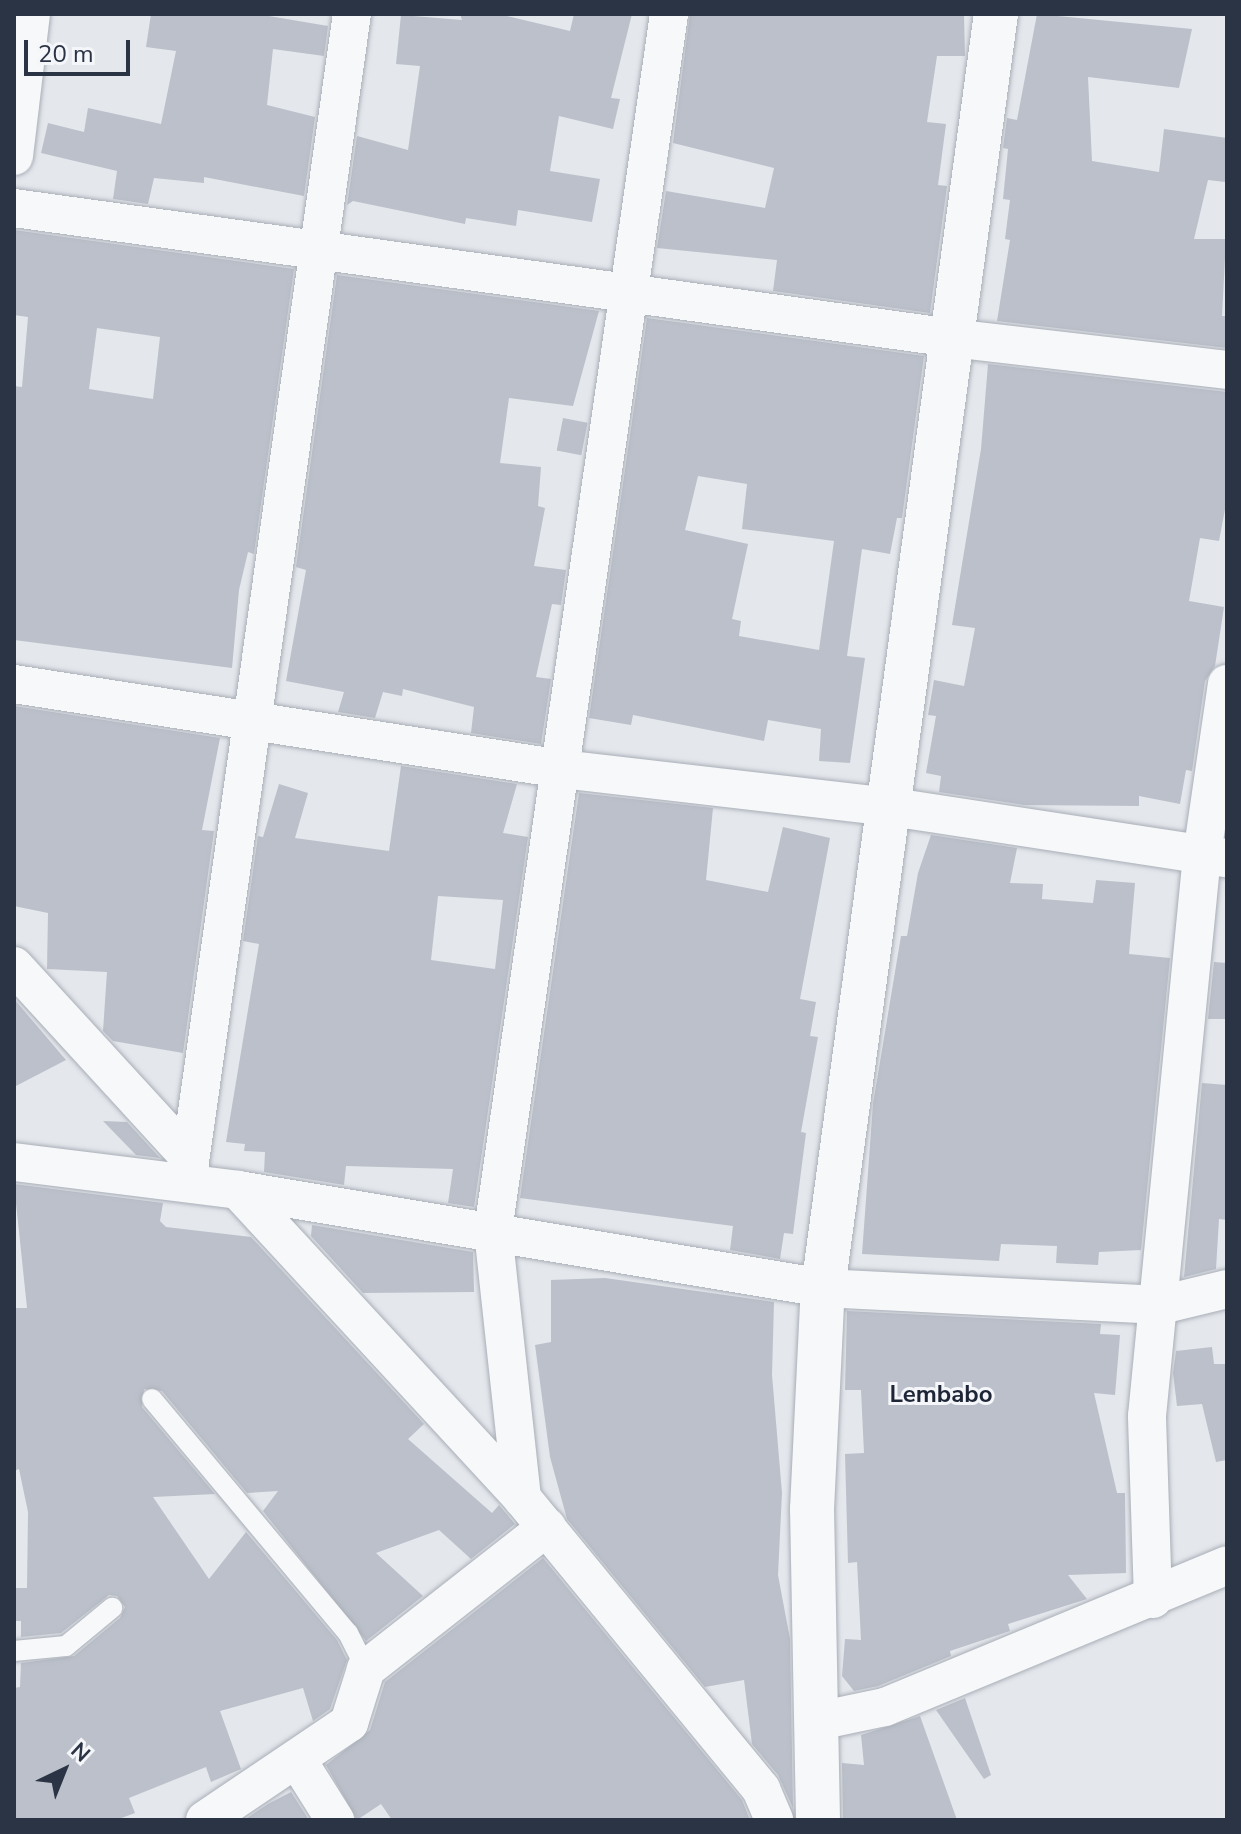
<!DOCTYPE html>
<style>
body{margin:0}
#map{position:relative;width:1241px;height:1834px;overflow:hidden;background:#e4e7ec;font-family:"Nunito Sans",sans-serif}
div>[style]{position:absolute}
[style*='--x']{left:calc(var(--x)*1px);top:calc(var(--y)*1px);width:calc(var(--w)*1px);rotate:calc(var(--a)*1deg)}
.building>*{inset:0;background:#bbc0ca;transform-origin:0 0}
.roads{filter:drop-shadow(0 0 2px #a9aeb7) drop-shadow(0 0 2px #a9aeb7)}
.service>*{height:20px;margin:-10px;padding:0 10px;transform-origin:10px;border-radius:10px;background:#f7f8fa}
.minor>*{height:38px;margin:-19px;padding:0 19px;transform-origin:19px;border-radius:19px;background:#f7f8fa}
.tertiary>*{height:44px;margin:-22px;padding:0 22px;transform-origin:22px;border-radius:22px;background:#f7f8fa}
span{translate:-50% -50%;white-space:nowrap;text-align:center;line-height:1.15;-webkit-text-stroke:6px #f4f6f9;paint-order:stroke}
.quarter-label{font-size:24px;color:#1d2536;font-weight:700}
.frame{position:absolute;inset:0;border:16px solid #2b3445;pointer-events:none}
.north{position:absolute;left:24px;top:1730px;width:80px;height:80px;-webkit-text-stroke:6px #f4f6f9;paint-order:stroke;rotate:43deg;font-size:22px;font-weight:700;line-height:32px;text-align:center;color:#2b3445}
.north::after{content:'';display:block;margin:auto;width:28px;height:36px;background:#2b3445;clip-path:polygon(50% 0,100% 100%,50% 72%,0 100%)}
.scale{position:absolute;left:24px;top:40px;width:106px;height:36px;box-sizing:border-box;border:4px solid #2b3445;border-top:0;padding-left:10px;font-size:24px;line-height:28px;white-space:nowrap;color:#2b3445;-webkit-text-stroke:6px #f4f6f9;paint-order:stroke}
</style>
<div id="map">
<div class="building">
<i style="clip-path:polygon(151px 14px,257px 14px,328px 26px,324px 56px,273px 49px,267px 105px,315px 117px,304px 196px,204px 177px,204px 183px,154px 178px,148px 204px,113px 199px,117px 171px,41px 153px,48px 123px,84px 132px,88px 108px,161px 124px,176px 51px,146px 47px)"></i>
<i style="clip-path:polygon(460px 14px,498px 14px,570px 31px,574px 14px,632px 14px,611px 98px,620px 99px,613px 129px,559px 116px,550px 171px,600px 179px,592px 222px,518px 210px,516px 226px,466px 218px,465px 224px,353px 201px,347px 205px,357px 136px,408px 150px,420px 66px,396px 64px,401px 15px,462px 20px)"></i>
<i style="clip-path:polygon(690px 14px,964px 14px,965px 56px,937px 56px,927px 122px,946px 124px,938px 185px,947px 186px,930px 313px,773px 291px,777px 260px,657px 248px,666px 191px,765px 208px,774px 168px,673px 143px)"></i>
<i style="clip-path:polygon(1037px 14px,1192px 29px,1179px 88px,1088px 77px,1092px 161px,1159px 172px,1164px 129px,1227px 138px,1225px 182px,1208px 180px,1194px 239px,1226px 239px,1222px 316px,1227px 316px,1227px 348px,997px 321px,1010px 240px,1005px 239px,1010px 200px,1003px 199px,1008px 149px,1003px 148px,1007px 118px,1017px 120px)"></i>
<i style="clip-path:polygon(evenodd,14px 230px,294px 269px,254px 554px,248px 552px,239px 590px,232px 668px,14px 640px,14px 386px,22px 387px,28px 317px,14px 315px,14px 230px,97px 328px,160px 337px,153px 399px,89px 389px,97px 328px)"></i>
<i style="clip-path:polygon(337px 275px,599px 311px,573px 406px,509px 398px,500px 463px,541px 467px,538px 506px,545px 508px,534px 566px,566px 570px,561px 605px,552px 604px,536px 677px,551px 679px,541px 744px,471px 733px,474px 707px,403px 689px,402px 696px,383px 692px,375px 718px,338px 712px,344px 692px,286px 681px,306px 570px,296px 567px)"></i>
<i style="clip-path:polygon(evenodd,647px 318px,924px 356px,902px 518px,897px 518px,890px 554px,862px 549px,847px 656px,865px 658px,850px 763px,819px 761px,821px 729px,768px 720px,764px 741px,633px 715px,631px 725px,589px 718px,647px 318px,698px 476px,747px 484px,742px 529px,834px 541px,819px 650px,739px 636px,741px 621px,732px 619px,748px 544px,685px 530px,698px 476px)"></i>
<i style="clip-path:polygon(988px 364px,1227px 392px,1227px 499px,1219px 541px,1200px 538px,1189px 601px,1224px 607px,1215px 666px,1205px 681px,1192px 771px,1186px 770px,1180px 804px,1139px 796px,1139px 806px,1024px 805px,939px 792px,941px 776px,926px 773px,936px 716px,928px 715px,934px 680px,964px 686px,975px 628px,952px 625px,981px 449px)"></i>
<i style="left:563px;top:418px;width:25px;height:33px;rotate:11deg"></i>
<i style="clip-path:polygon(14px 706px,220px 738px,202px 830px,214px 831px,183px 1053px,113px 1041px,103px 1031px,107px 972px,47px 969px,48px 913px,14px 906px)"></i>
<i style="clip-path:polygon(evenodd,401px 766px,517px 784px,503px 833px,528px 837px,474px 1207px,448px 1203px,453px 1169px,346px 1166px,344px 1185px,264px 1172px,265px 1152px,244px 1151px,245px 1144px,226px 1142px,259px 944px,243px 941px,258px 836px,263px 837px,279px 784px,308px 793px,295px 838px,389px 851px,401px 766px,438px 896px,503px 900px,495px 969px,431px 960px,438px 896px)"></i>
<i style="clip-path:polygon(579px 793px,713px 808px,706px 880px,768px 892px,783px 827px,830px 838px,800px 999px,816px 1002px,810px 1036px,818px 1037px,801px 1132px,806px 1133px,793px 1234px,784px 1233px,780px 1259px,730px 1250px,733px 1226px,520px 1198px)"></i>
<i style="clip-path:polygon(931px 835px,1017px 848px,1010px 883px,1043px 884px,1042px 899px,1093px 903px,1096px 880px,1135px 883px,1129px 954px,1170px 958px,1141px 1250px,1099px 1252px,1098px 1265px,1056px 1263px,1057px 1246px,1001px 1244px,999px 1261px,862px 1254px,873px 1104px,901px 936px,907px 936px,918px 873px)"></i>
<i style="clip-path:polygon(1214px 962px,1227px 963px,1227px 1019px,1208px 1019px)"></i>
<i style="clip-path:polygon(14px 999px,66px 1060px,14px 1087px)"></i>
<i style="clip-path:polygon(1202px 1083px,1227px 1085px,1227px 1220px,1219px 1219px,1216px 1269px,1184px 1277px)"></i>
<i style="clip-path:polygon(103px 1121px,127px 1122px,160px 1158px,136px 1155px)"></i>
<i style="clip-path:polygon(14px 1184px,163px 1203px,160px 1221px,166px 1227px,251px 1237px,424px 1424px,408px 1439px,492px 1513px,499px 1505px,515px 1524px,471px 1559px,439px 1530px,376px 1553px,423px 1596px,366px 1641px,263px 1511px,278px 1491px,247px 1493px,162px 1391px,144px 1389px,142px 1407px,215px 1494px,153px 1497px,209px 1579px,246px 1532px,337px 1640px,347px 1660px,330px 1709px,313px 1721px,303px 1688px,220px 1711px,241px 1769px,211px 1782px,206px 1767px,129px 1798px,135px 1813px,116px 1820px,14px 1820px,14px 1688px,20px 1687px,21px 1663px,74px 1656px,120px 1618px,125px 1607px,117px 1596px,109px 1595px,61px 1633px,21px 1637px,21px 1621px,14px 1621px,14px 1588px,27px 1588px,28px 1512px,19px 1469px,14px 1471px,14px 1308px,27px 1308px)"></i>
<i style="clip-path:polygon(312px 1225px,473px 1252px,474px 1292px,363px 1293px,311px 1236px)"></i>
<i style="clip-path:polygon(605px 1278px,774px 1302px,772px 1375px,782px 1493px,778px 1575px,790px 1639px,793px 1808px,778px 1775px,752px 1744px,744px 1680px,705px 1687px,567px 1519px,550px 1457px,535px 1345px,551px 1342px,551px 1280px)"></i>
<i style="clip-path:polygon(847px 1311px,1101px 1324px,1100px 1334px,1120px 1335px,1115px 1395px,1094px 1393px,1117px 1493px,1125px 1493px,1126px 1573px,1068px 1575px,1087px 1599px,1008px 1624px,1010px 1631px,950px 1651px,951px 1656px,878px 1686px,854px 1691px,842px 1676px,845px 1639px,861px 1640px,857px 1562px,848px 1563px,845px 1454px,864px 1453px,861px 1390px,845px 1390px)"></i>
<i style="clip-path:polygon(1212px 1347px,1214px 1364px,1227px 1364px,1227px 1460px,1216px 1462px,1202px 1404px,1177px 1406px,1173px 1373px,1176px 1351px)"></i>
<i style="clip-path:polygon(543px 1558px,742px 1800px,750px 1820px,392px 1820px,381px 1804px,357px 1820px,326px 1765px,370px 1730px,385px 1682px)"></i>
<i style="clip-path:polygon(965px 1698px,991px 1775px,984px 1779px,936px 1710px)"></i>
<i style="clip-path:polygon(920px 1716px,957px 1820px,843px 1820px,842px 1763px,864px 1765px,861px 1735px)"></i>
<i style="clip-path:polygon(291px 1792px,309px 1820px,244px 1820px,268px 1804px)"></i>
</div>
<div class="roads">
<div class="service">
<i style="--x:152;--y:1399;--w:305;--a:50.1"></i>
<i style="--x:348;--y:1633;--w:40;--a:63.4"></i>
<i style="--x:14;--y:1651;--w:52;--a:-5.5"></i>
<i style="--x:66;--y:1646;--w:60;--a:-39.6"></i>
</div>
<div class="minor">
<i style="--x:14;--y:156;--w:143;--a:-83.2"></i>
<i style="--x:14;--y:208;--w:947;--a:7.89"></i>
<i style="--x:952;--y:338;--w:277;--a:6.6"></i>
<i style="--x:14;--y:684;--w:555;--a:8.82"></i>
<i style="--x:562;--y:769;--w:332;--a:6.6"></i>
<i style="--x:892;--y:807;--w:339;--a:8.7"></i>
<i style="--x:14;--y:966;--w:260;--a:47.5"></i>
<i style="--x:14;--y:1162;--w:226;--a:7.1"></i>
<i style="--x:238;--y:1190;--w:593;--a:9.51"></i>
<i style="--x:823;--y:1288;--w:338;--a:2.9"></i>
<i style="--x:1161;--y:1305;--w:68;--a:-13.6"></i>
<i style="--x:187;--y:1183;--w:1181;--a:-81.97"></i>
<i style="--x:238;--y:1190;--w:419;--a:47.3"></i>
<i style="--x:522;--y:1498;--w:377;--a:50.6"></i>
<i style="--x:761;--y:1789;--w:34;--a:67"></i>
<i style="--x:522;--y:1498;--w:269;--a:-96.2"></i>
<i style="--x:493;--y:1231;--w:1230;--a:-81.77"></i>
<i style="--x:1153;--y:1599;--w:183;--a:-91.9"></i>
<i style="--x:1147;--y:1416;--w:564;--a:-84.4"></i>
<i style="--x:1202;--y:855;--w:173;--a:-81.7"></i>
<i style="--x:818;--y:1721;--w:68;--a:-11.8"></i>
<i style="--x:885;--y:1707;--w:370;--a:-22.5"></i>
<i style="--x:298;--y:1761;--w:70;--a:57.9"></i>
<i style="--x:205;--y:1820;--w:174;--a:-34"></i>
<i style="--x:349;--y:1723;--w:57;--a:-72.5"></i>
<i style="--x:366;--y:1669;--w:230;--a:-38.1"></i>
</div>
<div class="tertiary">
<i style="--x:818;--y:1820;--w:311;--a:-91.1"></i>
<i style="--x:812;--y:1509;--w:221;--a:-87.2"></i>
<i style="--x:823;--y:1288;--w:1286;--a:-82.27"></i>
</div>
</div>
<div class="quarter-label">
<span style="left:941px;top:1395px">Lembabo</span>
</div>
<div class="frame"></div>
<div class="north">N</div>
<div class="scale">20 m</div>
</div>
